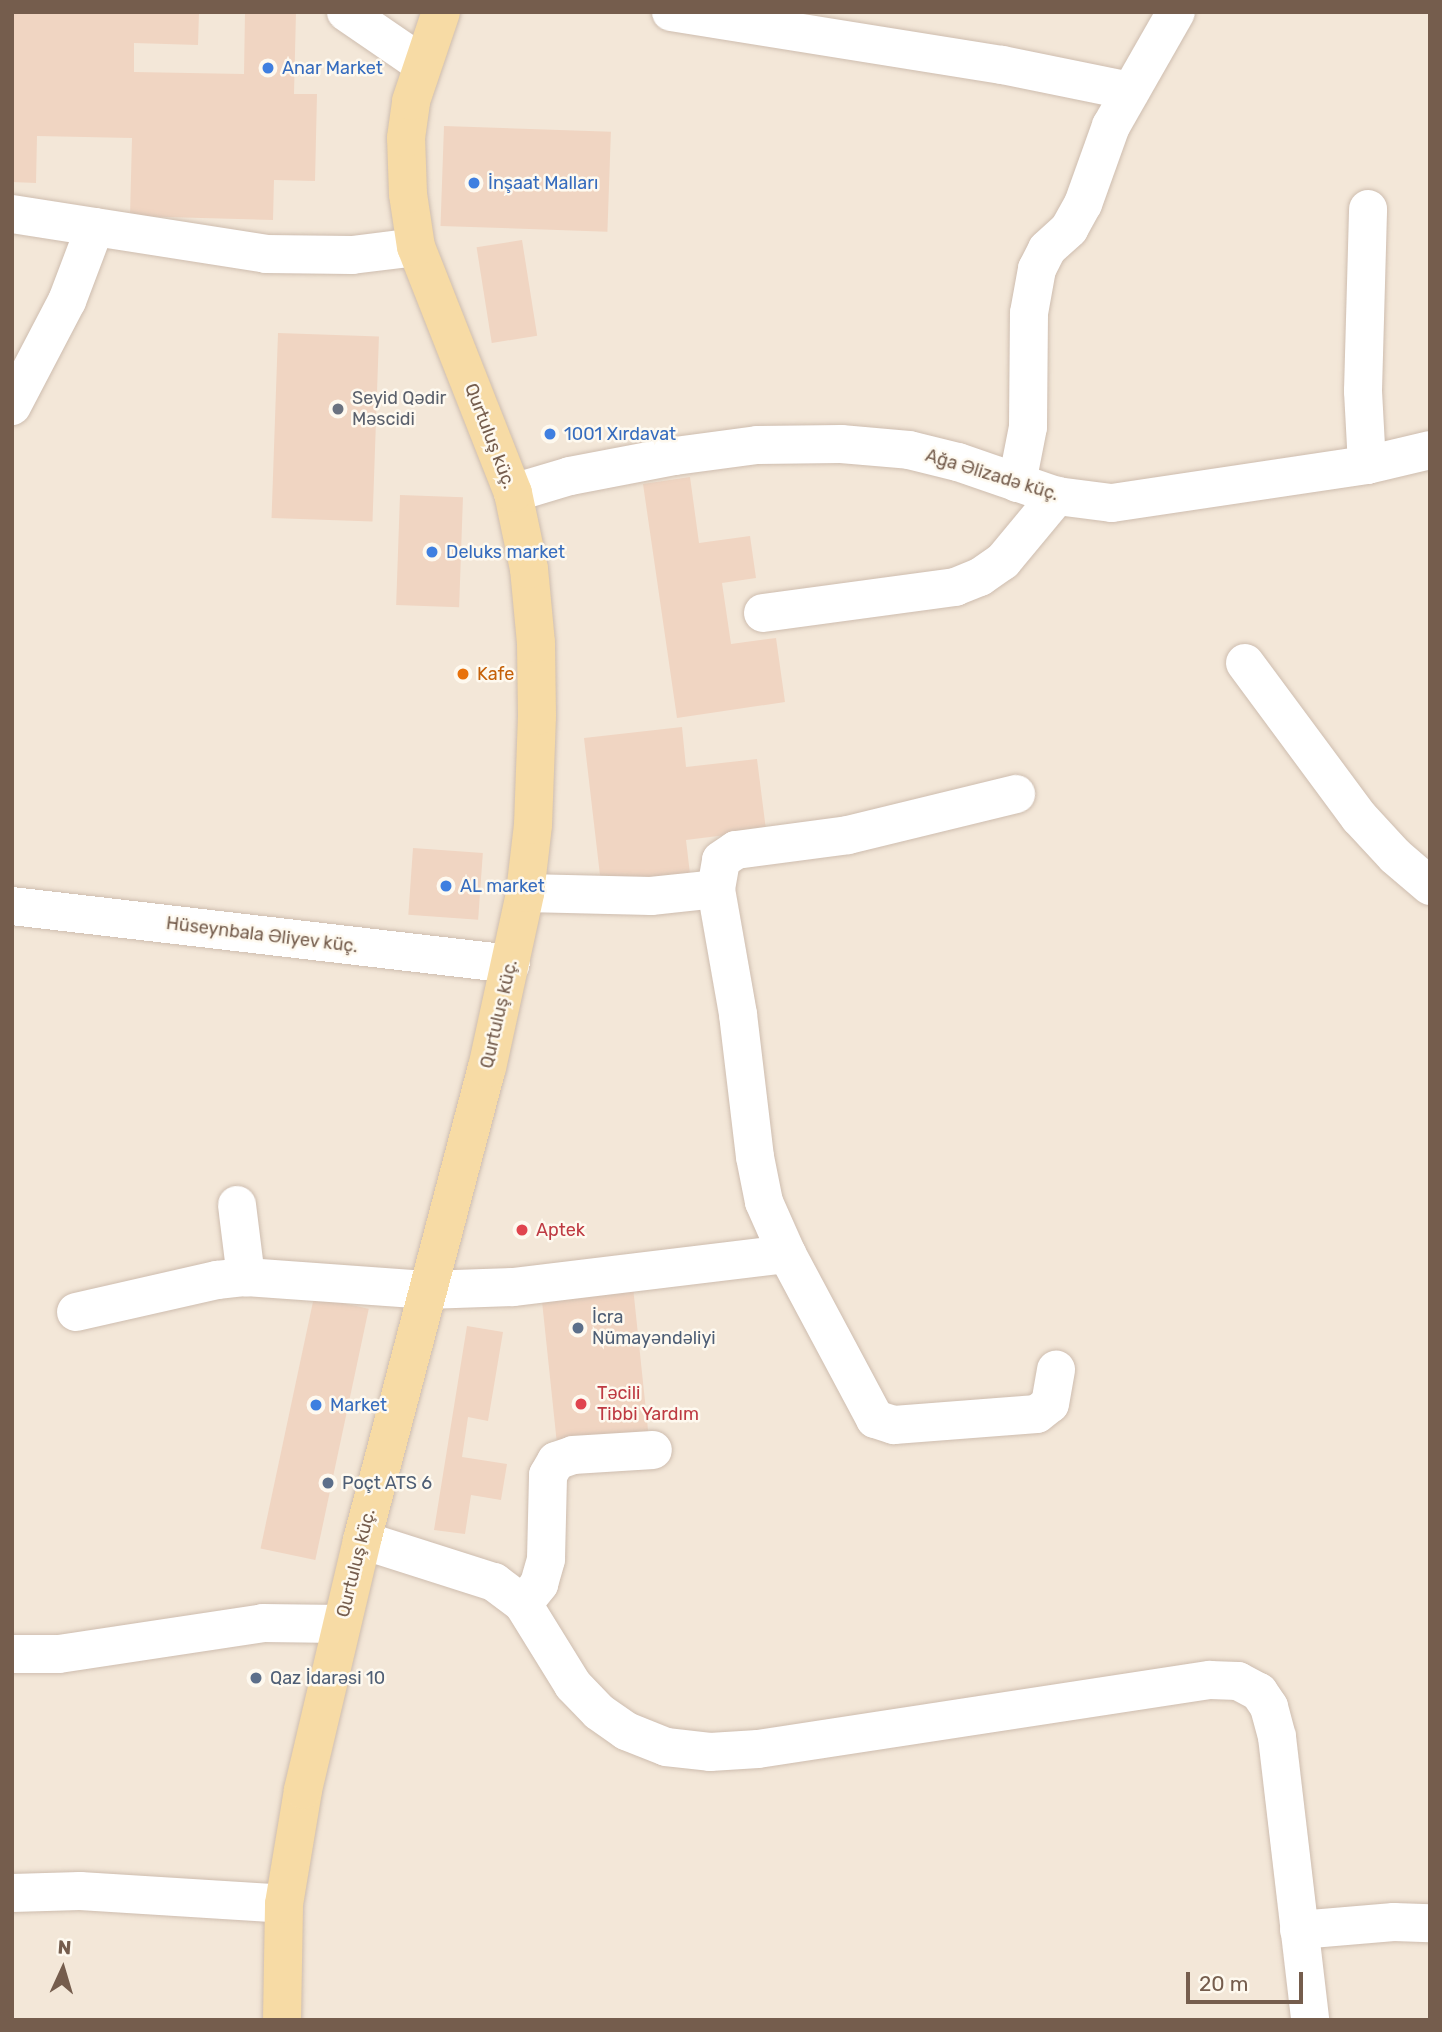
<!DOCTYPE html>
<meta charset="utf-8">
<style>
body{margin:0}
#map{position:relative;width:1442px;height:2032px;overflow:hidden;background:#fcf5e9;font-family:Rubik,sans-serif}
div>[style]{position:absolute}
[style*='--x']{left:calc(var(--x)*1px);top:calc(var(--y)*1px);width:calc(var(--w)*1px);rotate:calc(var(--a)*1deg)}
.residential>*{inset:0;background:#f3e7d8;transform-origin:0 0}
.building>*{inset:0;background:#f0d5c2;transform-origin:0 0}
.roads{filter:drop-shadow(0 0 2px #cebdaf) drop-shadow(0 0 2px #cebdaf)}
.minor>*{height:38px;margin:-19px;padding:0 19px;transform-origin:19px;border-radius:19px;background:#fff}
.major>*{height:38px;margin:-19px;padding:0 19px;transform-origin:19px;border-radius:19px;background:#f7dba5}
.dots>*{width:19px;height:19px;translate:-50% -50%;box-sizing:border-box;border:4px solid #fef9ef;border-radius:50%}
span{translate:-50% -50%;white-space:nowrap;text-align:center;line-height:1.15;-webkit-text-stroke:5px #fef9ef;paint-order:stroke}
.shop-label{font-size:18px;color:#366cbe}
.left{translate:0 -50%;text-align:left}
.worship-label{font-size:18px;color:#5b616d}
.street-label{font-size:18px;color:#755d4d}
.food-label{font-size:18px;color:#c56008}
.health-label{font-size:18px;color:#be3a42}
.service-label{font-size:18px;color:#4e5e75}
.frame{position:absolute;inset:0;border:14px solid #755d4d;pointer-events:none}
.north{position:absolute;left:28px;top:1934px;width:70px;height:70px;-webkit-text-stroke:5px #fef9ef;paint-order:stroke;rotate:4deg;font-size:19px;font-weight:700;line-height:28px;text-align:center;color:#755d4d}
.north::after{content:'';display:block;margin:auto;width:24px;height:32px;background:#755d4d;clip-path:polygon(50% 0,100% 100%,50% 72%,0 100%)}
.scale{position:absolute;left:1186px;top:1972px;width:117px;height:32px;box-sizing:border-box;border:4px solid #755d4d;border-top:0;padding-left:9px;font-size:21px;line-height:24px;white-space:nowrap;color:#755d4d;-webkit-text-stroke:5px #fef9ef;paint-order:stroke}
</style>
<div id="map">
<div class="residential">
<i style="left:12px;top:12px;width:1418px;height:2008px"></i>
</div>
<div class="building">
<i style="clip-path:polygon(12px 12px,199px 12px,198px 45px,134px 43px,134px 72px,244px 74px,245px 12px,296px 12px,294px 94px,317px 94px,315px 181px,274px 180px,273px 220px,130px 216px,132px 138px,37px 136px,36px 183px,12px 182px)"></i>
<i style="left:444px;top:126px;width:167px;height:100px;rotate:2deg"></i>
<i style="left:522px;top:240px;width:97px;height:46px;rotate:81deg"></i>
<i style="left:278px;top:333px;width:101px;height:185px;rotate:2deg"></i>
<i style="clip-path:polygon(690px 477px,699px 543px,750px 536px,756px 578px,722px 583px,731px 644px,776px 638px,785px 702px,677px 718px,643px 484px)"></i>
<i style="left:400px;top:495px;width:63px;height:110px;rotate:2deg"></i>
<i style="clip-path:polygon(682px 727px,686px 767px,757px 759px,766px 830px,686px 840px,690px 874px,601px 884px,584px 738px)"></i>
<i style="left:413px;top:848px;width:70px;height:67px;rotate:4deg"></i>
<i style="left:633px;top:1287px;width:147px;height:92px;rotate:84deg"></i>
<i style="left:314px;top:1297px;width:56px;height:257px;rotate:12deg"></i>
<i style="clip-path:polygon(467px 1326px,503px 1332px,488px 1421px,468px 1417px,462px 1457px,507px 1464px,501px 1500px,471px 1495px,465px 1534px,434px 1530px)"></i>
</div>
<div class="roads">
<div class="minor">
<i style="--x:346;--y:12;--w:92;--a:34.4"></i>
<i style="--x:671;--y:12;--w:335;--a:9.1"></i>
<i style="--x:1002;--y:65;--w:131;--a:11.5"></i>
<i style="--x:12;--y:214;--w:257;--a:8.9"></i>
<i style="--x:266;--y:254;--w:86;--a:0.7"></i>
<i style="--x:352;--y:255;--w:64;--a:-7.1"></i>
<i style="--x:12;--y:406;--w:119;--a:-62.4"></i>
<i style="--x:67;--y:301;--w:79;--a:-69.3"></i>
<i style="--x:1367;--y:465;--w:74;--a:-93.1"></i>
<i style="--x:1363;--y:391;--w:182;--a:-88.4"></i>
<i style="--x:1017;--y:483;--w:57;--a:-78.9"></i>
<i style="--x:1028;--y:427;--w:114;--a:-89.5"></i>
<i style="--x:1029;--y:313;--w:45;--a:-79.7"></i>
<i style="--x:1037;--y:269;--w:22;--a:-63"></i>
<i style="--x:1047;--y:249;--w:30;--a:-42"></i>
<i style="--x:1069;--y:229;--w:29;--a:-61"></i>
<i style="--x:1083;--y:204;--w:83;--a:-70.3"></i>
<i style="--x:1111;--y:126;--w:131;--a:-60.3"></i>
<i style="--x:513;--y:493;--w:59;--a:-16.6"></i>
<i style="--x:570;--y:476;--w:107;--a:-10.8"></i>
<i style="--x:675;--y:456;--w:83;--a:-7.6"></i>
<i style="--x:757;--y:445;--w:84;--a:-0.7"></i>
<i style="--x:841;--y:444;--w:68;--a:5"></i>
<i style="--x:909;--y:450;--w:50;--a:13.8"></i>
<i style="--x:958;--y:462;--w:105;--a:19"></i>
<i style="--x:1057;--y:496;--w:55;--a:7.3"></i>
<i style="--x:1112;--y:503;--w:258;--a:-8.5"></i>
<i style="--x:1367;--y:465;--w:65;--a:-13.4"></i>
<i style="--x:763;--y:613;--w:194;--a:-7.7"></i>
<i style="--x:955;--y:587;--w:27;--a:-22"></i>
<i style="--x:980;--y:577;--w:28;--a:-35"></i>
<i style="--x:1003;--y:561;--w:85;--a:-50.3"></i>
<i style="--x:1245;--y:663;--w:192;--a:53.5"></i>
<i style="--x:1359;--y:817;--w:53;--a:47.3"></i>
<i style="--x:1395;--y:856;--w:46;--a:40.6"></i>
<i style="--x:525;--y:893;--w:126;--a:1.4"></i>
<i style="--x:651;--y:896;--w:65;--a:-6.1"></i>
<i style="--x:716;--y:889;--w:29;--a:-80"></i>
<i style="--x:721;--y:860;--w:18;--a:-34"></i>
<i style="--x:736;--y:850;--w:113;--a:-7.6"></i>
<i style="--x:848;--y:835;--w:173;--a:-13.7"></i>
<i style="--x:12;--y:906;--w:502;--a:6.63"></i>
<i style="--x:237;--y:1205;--w:73;--a:82.9"></i>
<i style="--x:787;--y:1254;--w:187;--a:61.9"></i>
<i style="--x:875;--y:1419;--w:20;--a:18"></i>
<i style="--x:894;--y:1425;--w:143;--a:-4.4"></i>
<i style="--x:1037;--y:1414;--w:16;--a:-38"></i>
<i style="--x:1050;--y:1404;--w:35;--a:-80"></i>
<i style="--x:76;--y:1312;--w:145;--a:-12.8"></i>
<i style="--x:217;--y:1280;--w:29;--a:-6"></i>
<i style="--x:246;--y:1277;--w:180;--a:4.1"></i>
<i style="--x:426;--y:1290;--w:87;--a:-2"></i>
<i style="--x:513;--y:1287;--w:276;--a:-6.9"></i>
<i style="--x:787;--y:1254;--w:57;--a:-113.9"></i>
<i style="--x:764;--y:1202;--w:46;--a:-101.3"></i>
<i style="--x:755;--y:1157;--w:144;--a:-96.8"></i>
<i style="--x:738;--y:1014;--w:127;--a:-100"></i>
<i style="--x:362;--y:1540;--w:139;--a:17.7"></i>
<i style="--x:494;--y:1582;--w:36;--a:37"></i>
<i style="--x:523;--y:1604;--w:95;--a:58.3"></i>
<i style="--x:573;--y:1685;--w:37;--a:46"></i>
<i style="--x:599;--y:1712;--w:33;--a:35"></i>
<i style="--x:626;--y:1731;--w:43;--a:21.8"></i>
<i style="--x:666;--y:1747;--w:44;--a:6.5"></i>
<i style="--x:710;--y:1752;--w:48;--a:-3.6"></i>
<i style="--x:758;--y:1749;--w:457;--a:-8.7"></i>
<i style="--x:1210;--y:1680;--w:28;--a:2"></i>
<i style="--x:1238;--y:1681;--w:24;--a:28"></i>
<i style="--x:1259;--y:1692;--w:18;--a:56"></i>
<i style="--x:1269;--y:1707;--w:31;--a:75"></i>
<i style="--x:1277;--y:1737;--w:285;--a:83.3"></i>
<i style="--x:523;--y:1604;--w:26;--a:-51"></i>
<i style="--x:539;--y:1584;--w:26;--a:-74"></i>
<i style="--x:546;--y:1559;--w:84;--a:-88.6"></i>
<i style="--x:548;--y:1475;--w:16;--a:-60"></i>
<i style="--x:556;--y:1461;--w:18;--a:-19"></i>
<i style="--x:573;--y:1455;--w:80;--a:-3.6"></i>
<i style="--x:12;--y:1654;--w:47;--a:0"></i>
<i style="--x:59;--y:1654;--w:206;--a:-8.6"></i>
<i style="--x:263;--y:1623;--w:78;--a:0.7"></i>
<i style="--x:12;--y:1893;--w:68;--a:-1.7"></i>
<i style="--x:80;--y:1891;--w:204;--a:3.6"></i>
<i style="--x:1299;--y:1930;--w:95;--a:-4.8"></i>
<i style="--x:1394;--y:1922;--w:36;--a:2"></i>
</div>
<div class="major">
<i style="--x:282;--y:2020;--w:116;--a:-89"></i>
<i style="--x:284;--y:1904;--w:116;--a:-80.5"></i>
<i style="--x:303;--y:1790;--w:257;--a:-76.7"></i>
<i style="--x:362;--y:1540;--w:488;--a:-75.2"></i>
<i style="--x:487;--y:1068;--w:179;--a:-77.7"></i>
<i style="--x:525;--y:893;--w:68;--a:-83.3"></i>
<i style="--x:533;--y:825;--w:109;--a:-87.9"></i>
<i style="--x:537;--y:716;--w:73;--a:-90.8"></i>
<i style="--x:536;--y:643;--w:74;--a:-95.4"></i>
<i style="--x:529;--y:569;--w:78;--a:-101.9"></i>
<i style="--x:513;--y:493;--w:264;--a:-111.5"></i>
<i style="--x:416;--y:247;--w:54;--a:-98.6"></i>
<i style="--x:408;--y:194;--w:56;--a:-92"></i>
<i style="--x:406;--y:138;--w:37;--a:-82"></i>
<i style="--x:411;--y:101;--w:94;--a:-71.4"></i>
</div>
</div>
<div class="dots">
<i style="left:268px;top:68px;background:#3f7fe0"></i>
<i style="left:474px;top:183px;background:#3f7fe0"></i>
<i style="left:338px;top:409px;background:#6b7280"></i>
<i style="left:550px;top:434px;background:#3f7fe0"></i>
<i style="left:432px;top:552px;background:#3f7fe0"></i>
<i style="left:463px;top:674px;background:#e8710a"></i>
<i style="left:446px;top:886px;background:#3f7fe0"></i>
<i style="left:522px;top:1230px;background:#e0444e"></i>
<i style="left:578px;top:1328px;background:#5c6f8a"></i>
<i style="left:581px;top:1404px;background:#e0444e"></i>
<i style="left:316px;top:1405px;background:#3f7fe0"></i>
<i style="left:328px;top:1483px;background:#5c6f8a"></i>
<i style="left:256px;top:1678px;background:#5c6f8a"></i>
</div>
<div class="shop-label">
<span class="left" style="left:282px;top:68px">Anar Market</span>
<span class="left" style="left:488px;top:183px">İnşaat Malları</span>
<span class="left" style="left:564px;top:434px">1001 Xırdavat</span>
<span class="left" style="left:446px;top:552px">Deluks market</span>
<span class="left" style="left:460px;top:886px">AL market</span>
<span class="left" style="left:330px;top:1405px">Market</span>
</div>
<div class="worship-label">
<span class="left" style="left:352px;top:409px">Seyid Qədir<br>Məscidi</span>
</div>
<div class="street-label">
<span style="left:490px;top:436px;rotate:69deg">Qurtuluş küç.</span>
<span style="left:992px;top:475px;rotate:17deg">Ağa Əlizadə küç.</span>
<span style="left:262px;top:935px;rotate:7deg">Hüseynbala Əliyev küç.</span>
<span style="left:499px;top:1014px;rotate:-77deg">Qurtuluş küç.</span>
<span style="left:356px;top:1563px;rotate:-76deg">Qurtuluş küç.</span>
</div>
<div class="food-label">
<span class="left" style="left:477px;top:674px">Kafe</span>
</div>
<div class="health-label">
<span class="left" style="left:536px;top:1230px">Aptek</span>
<span class="left" style="left:597px;top:1404px">Təcili<br>Tibbi Yardım</span>
</div>
<div class="service-label">
<span class="left" style="left:592px;top:1328px">İcra<br>Nümayəndəliyi</span>
<span class="left" style="left:342px;top:1483px">Poçt ATS 6</span>
<span class="left" style="left:270px;top:1678px">Qaz İdarəsi 10</span>
</div>
<div class="frame"></div>
<div class="north">N</div>
<div class="scale">20 m</div>
</div>
